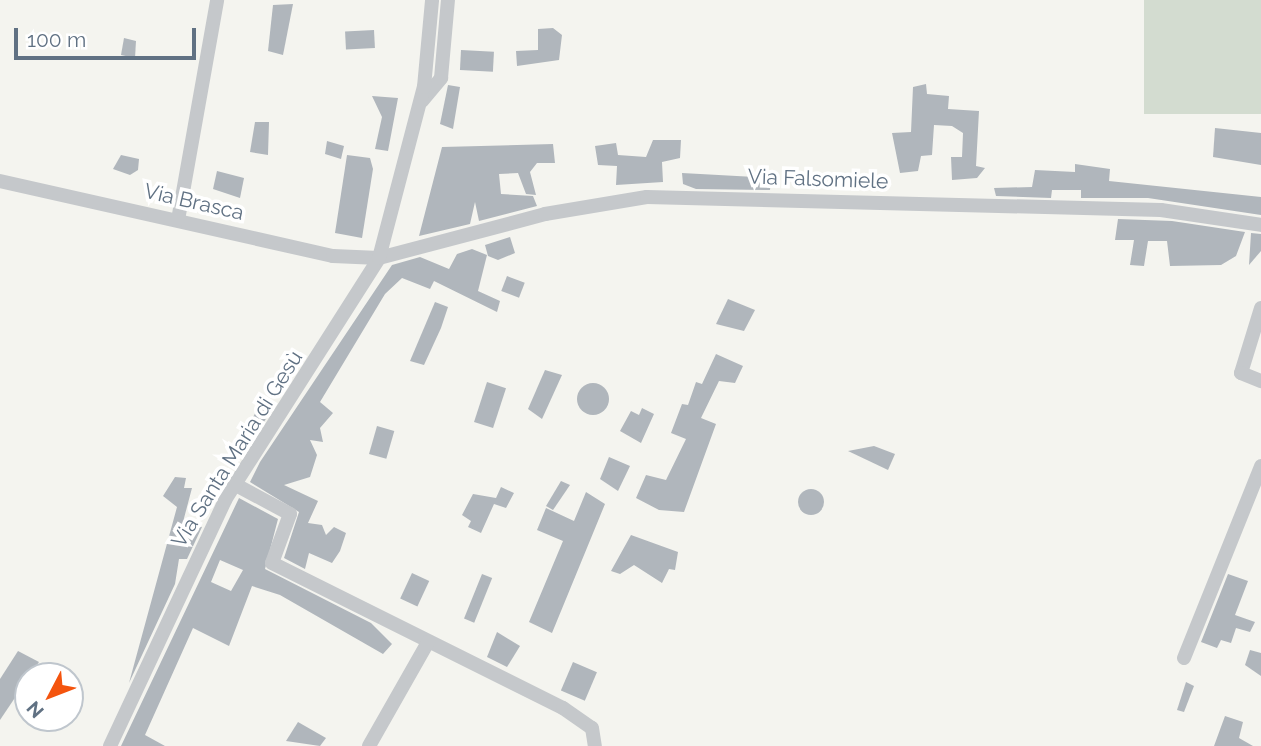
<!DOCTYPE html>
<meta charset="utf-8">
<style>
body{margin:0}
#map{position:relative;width:1261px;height:746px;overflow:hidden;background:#f4f4ef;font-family:Raleway,sans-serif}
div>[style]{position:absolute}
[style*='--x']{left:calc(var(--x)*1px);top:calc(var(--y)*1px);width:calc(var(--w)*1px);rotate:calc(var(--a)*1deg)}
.green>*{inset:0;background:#d3dcd0;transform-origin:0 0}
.building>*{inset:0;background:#b0b6bc;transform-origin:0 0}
.round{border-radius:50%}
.minor>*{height:14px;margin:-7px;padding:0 7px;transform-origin:7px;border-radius:7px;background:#c5c8cb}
span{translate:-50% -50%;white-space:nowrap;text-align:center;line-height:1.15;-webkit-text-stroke:7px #fff;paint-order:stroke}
.street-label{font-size:21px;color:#607183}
.north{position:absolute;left:14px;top:662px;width:70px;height:70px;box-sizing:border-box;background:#fff;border:2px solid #bfc6cd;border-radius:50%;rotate:228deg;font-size:19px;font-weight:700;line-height:28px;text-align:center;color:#607183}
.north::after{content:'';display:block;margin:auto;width:24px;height:32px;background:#f4540e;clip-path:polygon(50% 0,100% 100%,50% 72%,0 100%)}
.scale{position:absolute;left:14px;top:28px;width:182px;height:32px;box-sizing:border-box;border:4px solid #607183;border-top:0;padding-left:9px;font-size:21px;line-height:24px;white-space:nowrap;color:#607183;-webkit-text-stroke:5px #fff;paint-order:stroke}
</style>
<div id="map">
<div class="green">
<i style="left:1261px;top:0;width:114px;height:117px;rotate:90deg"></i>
</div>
<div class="building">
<i style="clip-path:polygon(293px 4px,283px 55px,268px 51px,273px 5px)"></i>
<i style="clip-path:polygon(553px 28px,562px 35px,559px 60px,517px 66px,516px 51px,538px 50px,538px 29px)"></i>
<i style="left:374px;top:30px;width:18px;height:29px;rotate:87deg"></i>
<i style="clip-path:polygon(124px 38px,136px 41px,135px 58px,121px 55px)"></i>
<i style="left:461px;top:50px;width:33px;height:20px;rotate:3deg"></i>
<i style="clip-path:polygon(926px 84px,927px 94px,949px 96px,948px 109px,979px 111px,976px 166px,985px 168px,977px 178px,952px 180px,951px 157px,962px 157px,963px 133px,952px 126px,934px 125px,932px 155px,921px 156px,918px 171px,900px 173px,892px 133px,911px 132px,913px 87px)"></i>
<i style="clip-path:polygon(448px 85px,460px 87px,453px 129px,440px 124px)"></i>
<i style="clip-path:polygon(372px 96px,398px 98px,388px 151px,375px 149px,382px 117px)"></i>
<i style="clip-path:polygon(255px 122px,269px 122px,268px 155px,250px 152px)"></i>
<i style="clip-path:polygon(1215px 128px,1261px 133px,1261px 165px,1213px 157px)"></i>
<i style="clip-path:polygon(653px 140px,681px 140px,680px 158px,662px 162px,663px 182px,616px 185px,617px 166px,598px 165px,595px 146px,616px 143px,618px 155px,646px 157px)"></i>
<i style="clip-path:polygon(327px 141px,344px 146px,341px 159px,325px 154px)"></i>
<i style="clip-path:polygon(553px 144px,555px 163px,537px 163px,530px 172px,536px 195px,526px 194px,518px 173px,499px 174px,501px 194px,533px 196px,537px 206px,479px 221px,475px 202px,470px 224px,419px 236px,442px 147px)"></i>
<i style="clip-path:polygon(121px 155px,139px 159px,138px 170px,130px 175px,113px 169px)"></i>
<i style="clip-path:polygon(347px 155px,370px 158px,373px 169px,362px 238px,335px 233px)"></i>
<i style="clip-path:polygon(1075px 164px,1110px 169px,1109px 181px,1261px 197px,1261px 215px,1148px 198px,1081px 198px,1081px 190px,1052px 190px,1051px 198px,996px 196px,994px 188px,1032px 187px,1035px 170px,1075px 172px)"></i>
<i style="clip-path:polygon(217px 171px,244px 178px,240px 198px,213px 189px)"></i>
<i style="clip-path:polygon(682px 173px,771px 178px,770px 190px,696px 189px,683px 184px)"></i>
<i style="clip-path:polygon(1118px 219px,1172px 221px,1245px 232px,1236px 256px,1221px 265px,1170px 266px,1167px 241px,1148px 241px,1144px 266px,1130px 265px,1134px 240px,1115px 240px)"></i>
<i style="clip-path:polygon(1251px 233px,1261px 234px,1261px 251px,1249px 265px)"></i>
<i style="clip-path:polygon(510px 237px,515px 253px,498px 260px,488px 256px,485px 245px)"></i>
<i style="clip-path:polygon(472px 249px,487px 255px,478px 291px,500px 301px,497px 312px,434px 281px,430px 289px,402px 278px,385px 294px,320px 402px,333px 413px,320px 428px,323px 442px,310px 440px,317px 455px,310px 477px,284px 485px,318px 501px,308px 523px,322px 525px,326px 535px,334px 527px,346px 533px,340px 551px,332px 563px,309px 553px,305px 569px,284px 558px,299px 512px,250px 482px,260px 462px,392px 265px,420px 257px,449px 269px,457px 254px)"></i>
<i style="left:507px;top:276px;width:19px;height:16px;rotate:21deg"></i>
<i style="clip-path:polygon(728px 299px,755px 310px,744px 331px,716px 324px)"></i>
<i style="clip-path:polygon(435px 302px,448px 307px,441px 328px,424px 365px,410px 361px)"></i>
<i style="clip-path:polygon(716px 354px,743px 366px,735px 383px,719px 381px,701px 418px,716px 424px,684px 512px,659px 510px,636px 498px,646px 475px,666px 480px,686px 439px,671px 433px,682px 404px,688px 405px,696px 382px,702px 384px)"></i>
<i style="clip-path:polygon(545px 370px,562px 375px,542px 419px,528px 409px)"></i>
<i style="left:487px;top:382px;width:20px;height:42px;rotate:18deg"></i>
<i class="round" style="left:577px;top:383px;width:32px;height:32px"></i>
<i style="left:259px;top:407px;width:12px;height:41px;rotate:31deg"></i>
<i style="clip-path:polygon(642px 408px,654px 414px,641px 443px,620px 431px,631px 411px,639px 415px)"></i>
<i style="left:377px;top:426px;width:18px;height:29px;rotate:16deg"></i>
<i style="clip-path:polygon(874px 446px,895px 454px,888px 470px,848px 451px)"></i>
<i style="clip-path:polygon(609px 457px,630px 466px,618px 491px,600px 479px)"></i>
<i style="clip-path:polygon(175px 477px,186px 478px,184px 488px,192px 488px,183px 522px,202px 527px,187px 559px,179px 559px,175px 584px,129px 683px,177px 507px,163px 496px)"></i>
<i style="clip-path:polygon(561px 481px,570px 485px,553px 510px,546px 506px)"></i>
<i style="clip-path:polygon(501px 487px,514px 493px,506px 508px,494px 504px,481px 533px,468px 527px,471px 521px,462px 515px,473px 494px,496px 498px)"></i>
<i class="round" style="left:798px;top:489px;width:26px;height:26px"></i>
<i style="clip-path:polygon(586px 492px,605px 504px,552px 633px,529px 622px,563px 541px,537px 530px,546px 508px,574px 521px)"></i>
<i style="clip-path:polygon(evenodd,239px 498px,278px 519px,265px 569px,371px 623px,392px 644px,383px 654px,280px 595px,252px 586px,229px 646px,193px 628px,145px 735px,165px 746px,121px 746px,239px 498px,220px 560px,243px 570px,231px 591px,211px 582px,220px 560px)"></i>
<i style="clip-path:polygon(631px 535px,678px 552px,675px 570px,669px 569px,662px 583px,634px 565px,620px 574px,611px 571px)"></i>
<i style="left:412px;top:573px;width:19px;height:28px;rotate:25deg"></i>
<i style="left:482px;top:574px;width:11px;height:48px;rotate:22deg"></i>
<i style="clip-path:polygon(1228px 574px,1248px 581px,1235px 615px,1255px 622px,1250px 632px,1236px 628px,1231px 643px,1221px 640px,1217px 648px,1201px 642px)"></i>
<i style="clip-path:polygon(497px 632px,520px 646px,507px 667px,487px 657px)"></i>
<i style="clip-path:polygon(1250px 650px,1261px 653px,1261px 676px,1245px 665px)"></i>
<i style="clip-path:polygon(18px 651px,39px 662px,0 720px,0 679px)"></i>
<i style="left:573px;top:662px;width:26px;height:31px;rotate:23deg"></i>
<i style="clip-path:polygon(1186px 682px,1194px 686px,1184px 712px,1177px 710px)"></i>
<i style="clip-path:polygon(1225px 716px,1243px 722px,1239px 738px,1253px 746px,1214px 746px)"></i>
<i style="clip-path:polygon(298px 722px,326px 738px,320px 746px,286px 741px)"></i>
</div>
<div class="minor">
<i style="--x:422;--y:101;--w:30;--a:-50"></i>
<i style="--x:441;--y:78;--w:78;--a:-84.9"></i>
<i style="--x:0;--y:181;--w:341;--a:12.7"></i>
<i style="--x:333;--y:256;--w:46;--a:2.5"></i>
<i style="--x:379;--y:258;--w:172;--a:-14.8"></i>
<i style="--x:545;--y:214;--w:103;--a:-9.5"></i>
<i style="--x:647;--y:197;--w:514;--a:1.45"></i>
<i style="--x:1161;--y:210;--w:101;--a:8.5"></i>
<i style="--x:178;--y:220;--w:223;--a:-79.9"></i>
<i style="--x:1261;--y:308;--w:68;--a:107.1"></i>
<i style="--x:1241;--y:373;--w:22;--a:22"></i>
<i style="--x:236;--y:485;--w:61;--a:28.2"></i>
<i style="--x:290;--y:514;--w:52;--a:110.2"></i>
<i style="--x:272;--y:563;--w:325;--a:26.5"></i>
<i style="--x:563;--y:708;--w:35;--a:35"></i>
<i style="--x:592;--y:728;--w:18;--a:81"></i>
<i style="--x:1184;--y:658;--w:207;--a:-68.1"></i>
<i style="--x:110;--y:746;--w:272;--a:-64.9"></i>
<i style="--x:225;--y:500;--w:287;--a:-57.5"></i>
<i style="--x:379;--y:258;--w:177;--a:-75.3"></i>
<i style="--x:424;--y:87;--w:87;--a:-84.7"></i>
<i style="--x:369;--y:746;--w:120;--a:-60.4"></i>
</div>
<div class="street-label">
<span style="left:818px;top:179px;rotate:2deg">Via Falsomiele</span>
<span style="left:194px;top:202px;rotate:13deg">Via Brasca</span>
<span style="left:237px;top:449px;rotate:-58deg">Via Santa Maria di Gesù</span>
</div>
<div class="north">N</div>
<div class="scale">100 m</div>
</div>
